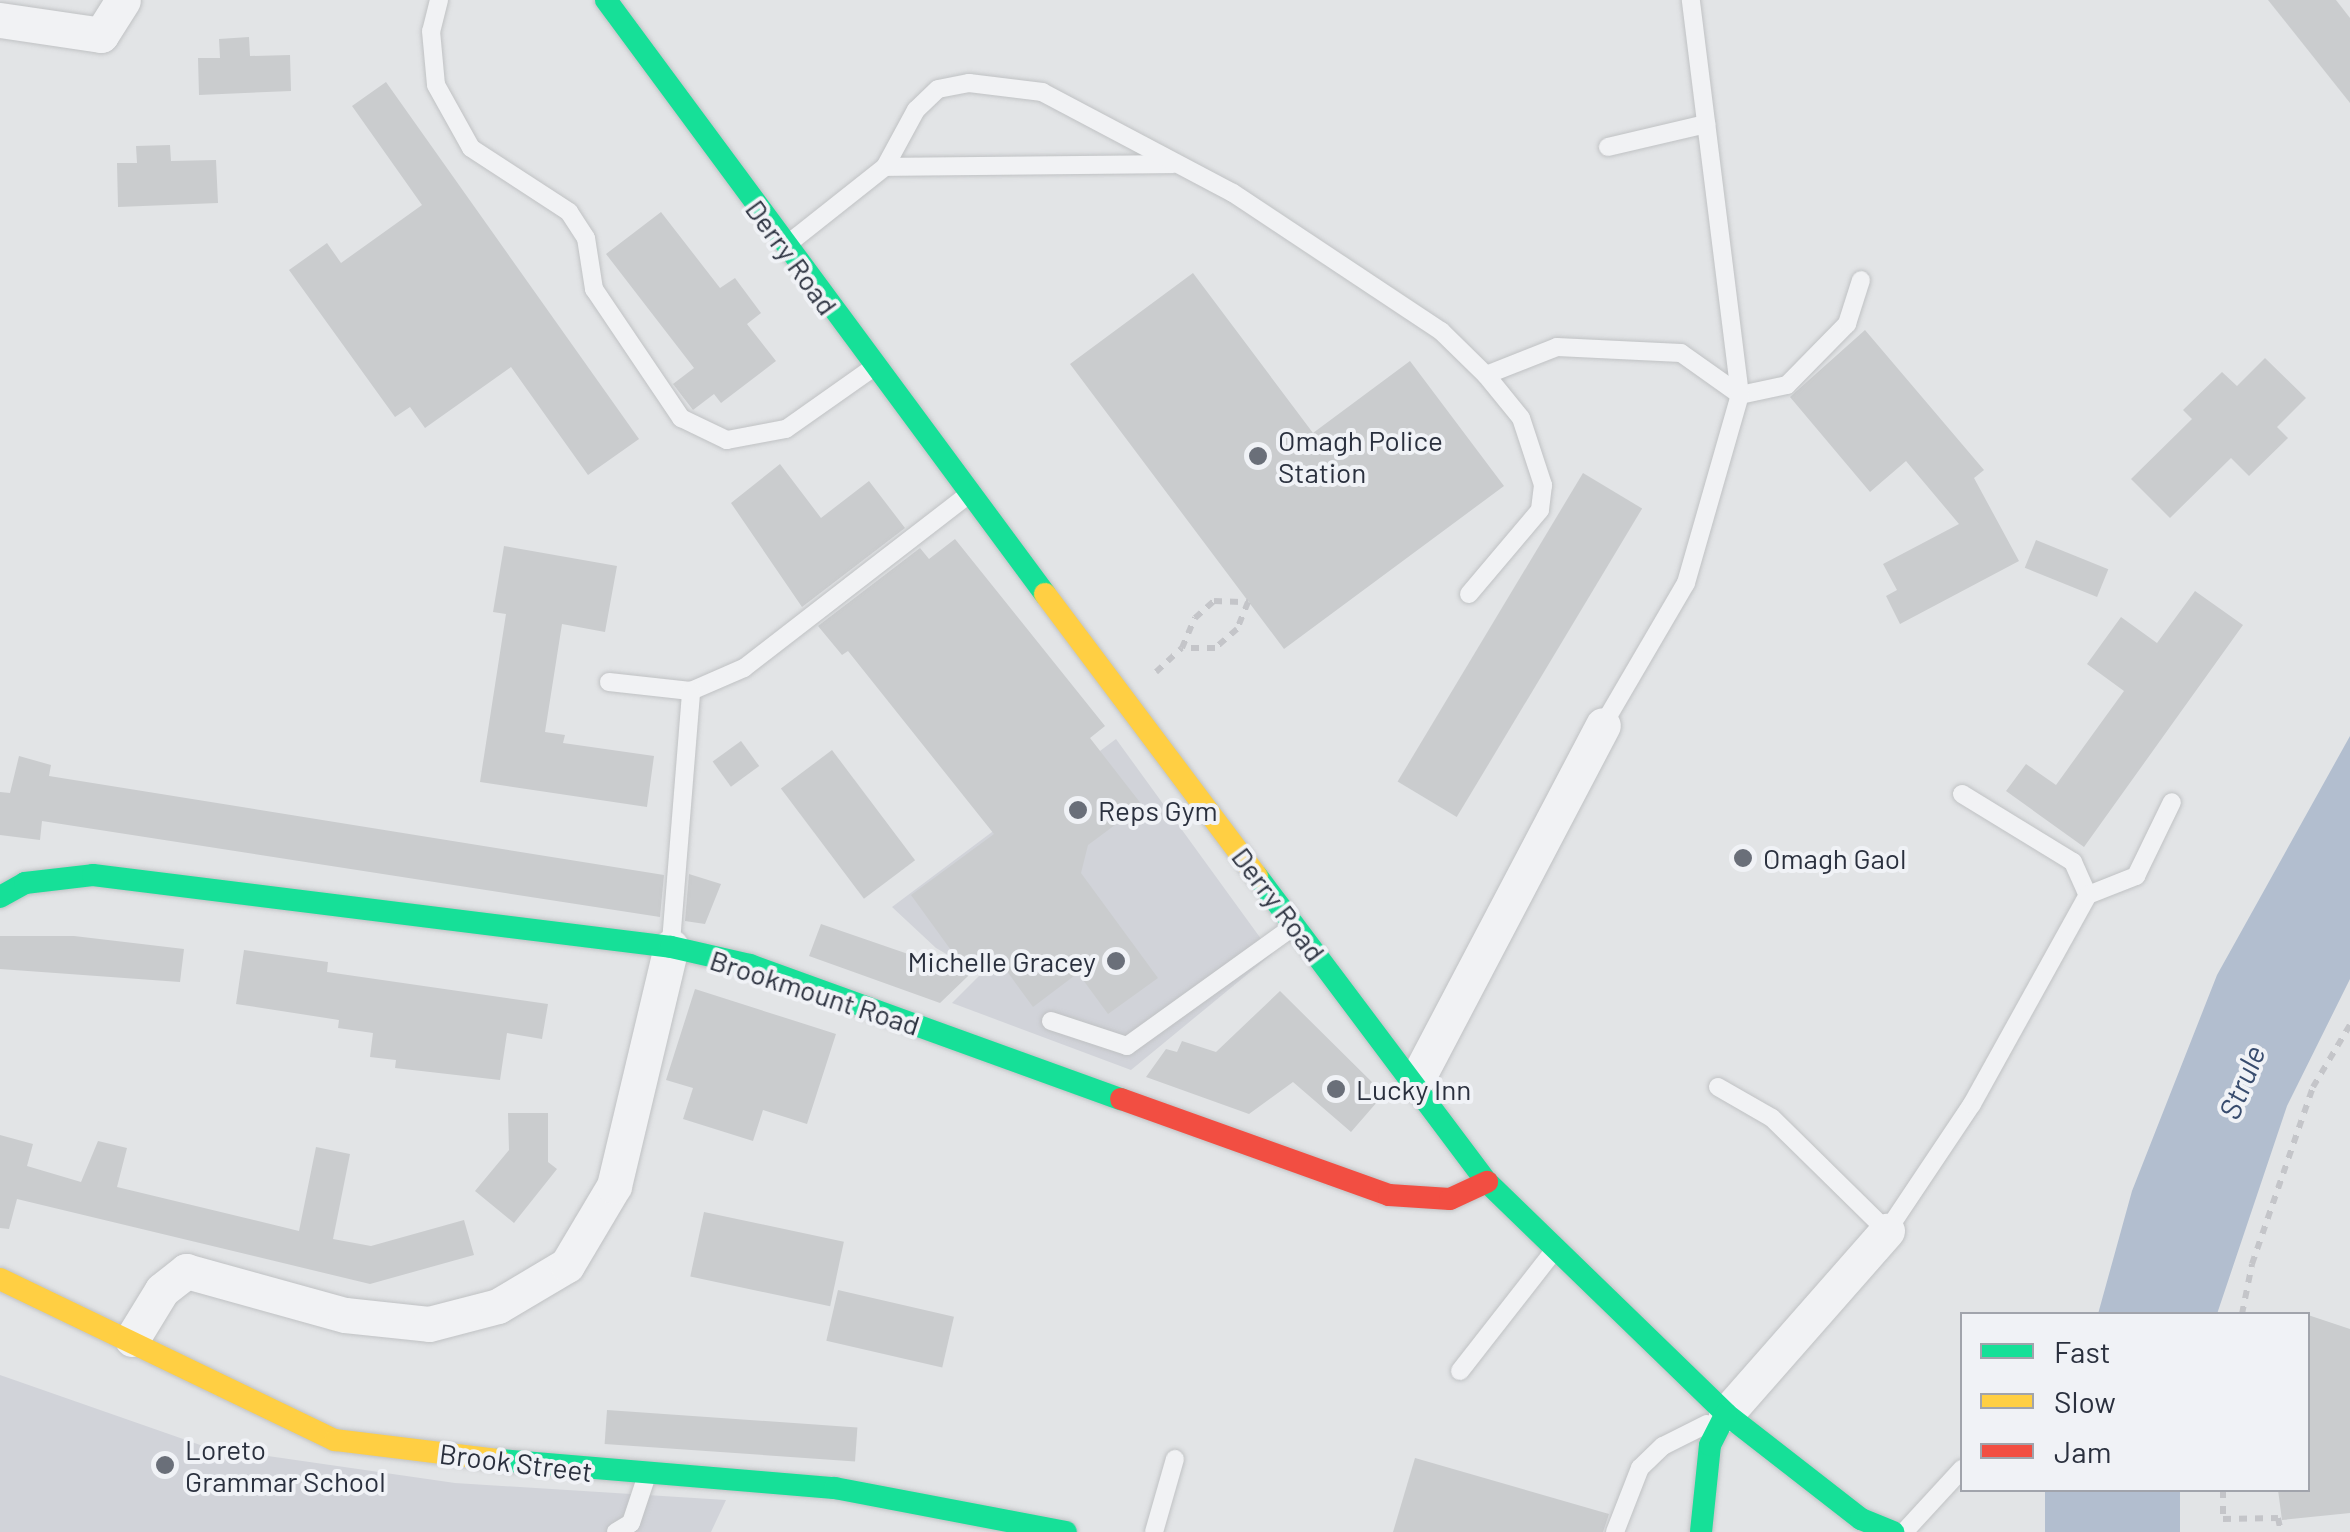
<!DOCTYPE html>
<style>
body{margin:0}
#map{position:relative;width:2350px;height:1532px;overflow:hidden;background:#e2e4e6;font-family:Barlow,sans-serif}
div>[style]{position:absolute}
[style*='--x']{left:calc(var(--x)*1px);top:calc(var(--y)*1px);width:calc(var(--w)*1px);rotate:calc(var(--a)*1deg)}
.built>*{inset:0;background:#d1d3d9}
.water>*{inset:0;background:#b2becf;transform-origin:0 0}
.building>*{inset:0;background:#caccce;transform-origin:0 0}
.path>*{height:6px;margin-top:-3px;transform-origin:0;background:repeating-linear-gradient(90deg,#c4c5c9 0 8px,transparent 0 16px)}
.roads{filter:drop-shadow(0 0 2px #c0c2c4) drop-shadow(0 0 2px #c0c2c4)}
.lane>*{height:18px;margin:-9px;padding:0 9px;transform-origin:9px;border-radius:9px;background:#f1f2f4}
.street>*{height:35px;margin:-17.5px;padding:0 17.5px;transform-origin:17.5px;border-radius:17.5px;background:#f1f2f4}
.fast>*{height:22px;margin:-11px;padding:0 11px;transform-origin:11px;border-radius:11px;background:#16e098}
.slow>*{height:22px;margin:-11px;padding:0 11px;transform-origin:11px;border-radius:11px;background:#ffcf43}
.jam>*{height:22px;margin:-11px;padding:0 11px;transform-origin:11px;border-radius:11px;background:#f24e42}
.dots>*{width:28px;height:28px;translate:-50% -50%;box-sizing:border-box;border:5px solid #f0f2f6;border-radius:50%}
span{translate:-50% -50%;white-space:nowrap;text-align:center;line-height:1.15;-webkit-text-stroke:8px #f0f2f6;paint-order:stroke}
.street-label{font-size:28px;color:#2a303e}
.poi-label{font-size:28px;color:#2a303e}
.left{translate:0 -50%;text-align:left}
.right{translate:-100% -50%;text-align:right}
.water-label{font-size:30px;color:#384c6e;font-style:italic}
.legend{position:absolute;left:1960px;top:1312px;width:350px;height:180px;box-sizing:border-box;background:#f0f2f6;border:2px solid #a1a4ac;margin:0;padding:12px 18px;list-style:none;font-size:30px;color:#2a303e}
.legend li{display:flex;align-items:center;gap:20px;height:50px}
.legend b{width:50px;border:2px solid #a1a4ac}
</style>
<div id="map">
<div class="built">
<i style="clip-path:polygon(1116px 739px,1272px 954px,1131px 1070px,952px 1003px,981px 974px,936px 948px,892px 907px)"></i>
<i style="clip-path:polygon(0 1375px,206px 1447px,455px 1483px,726px 1500px,711px 1532px,0 1532px)"></i>
</div>
<div class="water">
<i style="clip-path:polygon(2350px 736px,2350px 979px,2287px 1106px,2217px 1314px,2098px 1314px,2132px 1191px,2217px 975px)"></i>
<i style="left:2045px;top:1490px;width:135px;height:42px"></i>
</div>
<div class="building">
<i style="clip-path:polygon(2268px 0,2336px 0,2350px 18px,2350px 103px)"></i>
<i style="clip-path:polygon(249px 37px,250px 56px,290px 55px,291px 91px,199px 95px,198px 58px,220px 58px,219px 39px)"></i>
<i style="clip-path:polygon(386px 82px,639px 439px,588px 475px,511px 367px,425px 428px,410px 407px,395px 417px,289px 270px,327px 243px,341px 263px,422px 205px,352px 106px)"></i>
<i style="clip-path:polygon(170px 145px,171px 161px,216px 160px,218px 203px,118px 207px,117px 163px,137px 163px,136px 146px)"></i>
<i style="clip-path:polygon(661px 212px,720px 288px,735px 278px,761px 313px,747px 324px,776px 361px,721px 403px,714px 394px,693px 410px,673px 384px,694px 368px,606px 254px)"></i>
<i style="clip-path:polygon(1193px 273px,1313px 433px,1410px 361px,1504px 486px,1284px 649px,1070px 364px)"></i>
<i style="clip-path:polygon(1865px 330px,1984px 470px,1974px 478px,2019px 561px,1900px 624px,1886px 596px,1897px 590px,1883px 564px,1959px 524px,1906px 461px,1870px 492px,1790px 397px)"></i>
<i style="clip-path:polygon(2265px 358px,2306px 398px,2277px 427px,2288px 438px,2249px 476px,2231px 458px,2170px 518px,2131px 479px,2192px 419px,2183px 410px,2222px 372px,2237px 386px)"></i>
<i style="clip-path:polygon(780px 464px,821px 518px,869px 481px,905px 528px,802px 607px,731px 503px)"></i>
<i style="left:1583px;top:473px;width:69px;height:360px;rotate:31deg"></i>
<i style="clip-path:polygon(955px 539px,1105px 726px,1090px 738px,1142px 805px,1088px 845px,1081px 873px,1158px 978px,1108px 1014px,1078px 973px,1033px 1007px,993px 952px,940px 1003px,809px 956px,821px 924px,969px 975px,911px 895px,994px 834px,848px 651px,842px 655px,818px 626px,920px 548px,929px 559px)"></i>
<i style="left:2036px;top:540px;width:78px;height:30px;rotate:22deg"></i>
<i style="clip-path:polygon(504px 546px,617px 566px,605px 632px,562px 624px,545px 732px,565px 735px,563px 743px,654px 756px,647px 807px,480px 782px,506px 614px,493px 612px)"></i>
<i style="clip-path:polygon(2195px 591px,2243px 625px,2084px 847px,2006px 791px,2026px 764px,2056px 785px,2124px 691px,2087px 664px,2121px 617px,2157px 643px)"></i>
<i style="left:741px;top:741px;width:31px;height:35px;rotate:54deg"></i>
<i style="left:832px;top:750px;width:138px;height:64px;rotate:53deg"></i>
<i style="clip-path:polygon(19px 756px,51px 765px,49px 776px,664px 875px,660px 917px,42px 821px,40px 840px,0 835px,0 792px,10px 793px)"></i>
<i style="clip-path:polygon(689px 874px,721px 884px,705px 924px,685px 921px)"></i>
<i style="clip-path:polygon(0 936px,74px 936px,184px 949px,180px 982px,0 969px)"></i>
<i style="clip-path:polygon(244px 950px,328px 962px,327px 972px,548px 1004px,542px 1039px,507px 1033px,500px 1080px,395px 1068px,396px 1060px,370px 1057px,373px 1033px,338px 1028px,339px 1020px,236px 1004px)"></i>
<i style="clip-path:polygon(695px 989px,836px 1034px,807px 1124px,763px 1110px,753px 1141px,683px 1119px,693px 1088px,666px 1080px)"></i>
<i style="clip-path:polygon(1280px 991px,1384px 1094px,1351px 1132px,1293px 1082px,1249px 1114px,1146px 1077px,1166px 1049px,1177px 1052px,1182px 1041px,1216px 1052px)"></i>
<i style="clip-path:polygon(508px 1113px,548px 1113px,548px 1162px,557px 1169px,514px 1223px,475px 1191px,509px 1150px)"></i>
<i style="clip-path:polygon(0 1135px,33px 1144px,27px 1166px,81px 1182px,98px 1141px,127px 1148px,117px 1187px,299px 1231px,316px 1147px,350px 1154px,333px 1239px,371px 1246px,464px 1220px,474px 1255px,370px 1284px,17px 1199px,9px 1229px,0 1228px)"></i>
<i style="left:704px;top:1212px;width:143px;height:66px;rotate:12deg"></i>
<i style="left:838px;top:1290px;width:119px;height:52px;rotate:13deg"></i>
<i style="clip-path:polygon(2308px 1315px,2350px 1329px,2350px 1513px,2282px 1520px,2278px 1490px,2308px 1490px)"></i>
<i style="left:607px;top:1410px;width:251px;height:34px;rotate:4deg"></i>
<i style="clip-path:polygon(1415px 1458px,1609px 1514px,1603px 1532px,1393px 1532px)"></i>
</div>
<div class="path">
<i style="--x:1156;--y:672;--w:35;--a:-43"></i>
<i style="--x:1182;--y:648;--w:33;--a:-67"></i>
<i style="--x:1195;--y:618;--w:25;--a:-42"></i>
<i style="--x:1214;--y:601;--w:34;--a:2"></i>
<i style="--x:1248;--y:602;--w:29;--a:112"></i>
<i style="--x:1237;--y:629;--w:29;--a:139"></i>
<i style="--x:1215;--y:648;--w:33;--a:180"></i>
<i style="--x:2242;--y:1314;--w:51;--a:-78.7"></i>
<i style="--x:2252;--y:1264;--w:187;--a:-71"></i>
<i style="--x:2313;--y:1087;--w:72;--a:-59.2"></i>
<i style="--x:2223;--y:1490;--w:29;--a:90"></i>
<i style="--x:2223;--y:1519;--w:55;--a:-1"></i>
<i style="--x:2278;--y:1518;--w:14;--a:78"></i>
</div>
<div class="roads">
<div class="lane">
<i style="--x:439;--y:0;--w:32;--a:104"></i>
<i style="--x:431;--y:31;--w:54;--a:84.7"></i>
<i style="--x:436;--y:85;--w:72;--a:60.9"></i>
<i style="--x:471;--y:148;--w:117;--a:33.1"></i>
<i style="--x:569;--y:212;--w:31;--a:57"></i>
<i style="--x:586;--y:238;--w:52;--a:81.1"></i>
<i style="--x:594;--y:289;--w:156;--a:56"></i>
<i style="--x:681;--y:418;--w:51;--a:25.6"></i>
<i style="--x:727;--y:440;--w:60;--a:-10.6"></i>
<i style="--x:786;--y:429;--w:104;--a:-35.2"></i>
<i style="--x:1608;--y:147;--w:101;--a:-13.2"></i>
<i style="--x:885;--y:167;--w:288;--a:-0.6"></i>
<i style="--x:789;--y:243;--w:122;--a:-38.4"></i>
<i style="--x:885;--y:167;--w:65;--a:-61.5"></i>
<i style="--x:916;--y:110;--w:30;--a:-44"></i>
<i style="--x:938;--y:89;--w:32;--a:-11"></i>
<i style="--x:969;--y:83;--w:74;--a:7"></i>
<i style="--x:1042;--y:92;--w:216;--a:27.9"></i>
<i style="--x:1233;--y:193;--w:250;--a:33.6"></i>
<i style="--x:1441;--y:331;--w:63;--a:44.4"></i>
<i style="--x:1486;--y:375;--w:55;--a:50.9"></i>
<i style="--x:1521;--y:418;--w:71;--a:71.8"></i>
<i style="--x:1543;--y:485;--w:25;--a:97"></i>
<i style="--x:1540;--y:510;--w:110;--a:130.2"></i>
<i style="--x:1486;--y:375;--w:76;--a:-21.5"></i>
<i style="--x:1557;--y:347;--w:124;--a:2.8"></i>
<i style="--x:1681;--y:353;--w:72;--a:35.4"></i>
<i style="--x:1740;--y:395;--w:48;--a:-12"></i>
<i style="--x:1787;--y:385;--w:86;--a:-45.5"></i>
<i style="--x:1847;--y:324;--w:46;--a:-72.3"></i>
<i style="--x:609;--y:682;--w:82;--a:6.3"></i>
<i style="--x:691;--y:691;--w:58;--a:-23.5"></i>
<i style="--x:744;--y:668;--w:279;--a:-37.7"></i>
<i style="--x:1603;--y:725;--w:164;--a:-59.7"></i>
<i style="--x:1686;--y:583;--w:196;--a:-74"></i>
<i style="--x:1740;--y:395;--w:398;--a:-97.1"></i>
<i style="--x:1962;--y:794;--w:130;--a:31.5"></i>
<i style="--x:2073;--y:862;--w:36;--a:66"></i>
<i style="--x:671;--y:942;--w:252;--a:-85.4"></i>
<i style="--x:1051;--y:1021;--w:80;--a:18.2"></i>
<i style="--x:1127;--y:1046;--w:202;--a:-35.7"></i>
<i style="--x:1718;--y:1087;--w:62;--a:29.9"></i>
<i style="--x:1772;--y:1118;--w:161;--a:44.5"></i>
<i style="--x:1887;--y:1231;--w:153;--a:-56.2"></i>
<i style="--x:1972;--y:1104;--w:239;--a:-61"></i>
<i style="--x:2088;--y:895;--w:52;--a:-21.6"></i>
<i style="--x:2136;--y:876;--w:82;--a:-64.1"></i>
<i style="--x:1460;--y:1371;--w:151;--a:-52"></i>
<i style="--x:616;--y:1532;--w:17;--a:-31"></i>
<i style="--x:631;--y:1523;--w:44;--a:-71.6"></i>
<i style="--x:1154;--y:1532;--w:76;--a:-74"></i>
<i style="--x:1615;--y:1532;--w:69;--a:-68.7"></i>
<i style="--x:1640;--y:1468;--w:32;--a:-44"></i>
<i style="--x:1663;--y:1446;--w:49;--a:-26.6"></i>
<i style="--x:1904;--y:1532;--w:86;--a:-47.4"></i>
</div>
<div class="street">
<i style="--x:0;--y:20;--w:102;--a:8.4"></i>
<i style="--x:101;--y:35;--w:41;--a:-57.8"></i>
<i style="--x:1415;--y:1083;--w:404;--a:-62.3"></i>
<i style="--x:132;--y:1339;--w:57;--a:-58.5"></i>
<i style="--x:162;--y:1290;--w:31;--a:-38"></i>
<i style="--x:186;--y:1271;--w:165;--a:15.5"></i>
<i style="--x:345;--y:1315;--w:84;--a:6.1"></i>
<i style="--x:429;--y:1324;--w:71;--a:-14.6"></i>
<i style="--x:498;--y:1306;--w:80;--a:-30.7"></i>
<i style="--x:567;--y:1265;--w:92;--a:-59.3"></i>
<i style="--x:614;--y:1186;--w:246;--a:-76.6"></i>
<i style="--x:1726;--y:1414;--w:244;--a:-48.7"></i>
</div>
<div class="fast">
<i style="--x:606;--y:0;--w:739;--a:53.53"></i>
<i style="--x:1257;--y:876;--w:383;--a:53.1"></i>
<i style="--x:1487;--y:1182;--w:333;--a:44.1"></i>
<i style="--x:1726;--y:1414;--w:171;--a:37.9"></i>
<i style="--x:1861;--y:1519;--w:35;--a:22"></i>
<i style="--x:0;--y:897;--w:29;--a:-29"></i>
<i style="--x:25;--y:883;--w:68;--a:-6.7"></i>
<i style="--x:93;--y:875;--w:582;--a:7.1"></i>
<i style="--x:671;--y:947;--w:81;--a:12.8"></i>
<i style="--x:750;--y:965;--w:394;--a:19.9"></i>
<i style="--x:499;--y:1460;--w:337;--a:4.8"></i>
<i style="--x:835;--y:1488;--w:235;--a:10.8"></i>
<i style="--x:1701;--y:1532;--w:87;--a:-84.1"></i>
<i style="--x:1710;--y:1445;--w:35;--a:-63"></i>
</div>
<div class="slow">
<i style="--x:1045;--y:594;--w:353;--a:53.1"></i>
<i style="--x:0;--y:1279;--w:372;--a:25.7"></i>
<i style="--x:335;--y:1440;--w:165;--a:7"></i>
</div>
<div class="jam">
<i style="--x:1121;--y:1099;--w:285;--a:19.7"></i>
<i style="--x:1389;--y:1195;--w:61;--a:3.8"></i>
<i style="--x:1450;--y:1199;--w:41;--a:-24.7"></i>
</div>
</div>
<div class="dots">
<i style="left:1258px;top:456px;background:#6a6f79"></i>
<i style="left:1078px;top:810px;background:#6a6f79"></i>
<i style="left:1743px;top:858px;background:#6a6f79"></i>
<i style="left:1116px;top:961px;background:#6a6f79"></i>
<i style="left:1336px;top:1089px;background:#6a6f79"></i>
<i style="left:165px;top:1465px;background:#6a6f79"></i>
</div>
<div class="street-label">
<span style="left:792px;top:257px;rotate:54deg">Derry Road</span>
<span style="left:1279px;top:904px;rotate:53deg">Derry Road</span>
<span style="left:815px;top:992px;rotate:18deg">Brookmount Road</span>
<span style="left:516px;top:1462px;rotate:7deg">Brook Street</span>
</div>
<div class="poi-label">
<span class="left" style="left:1278px;top:456px">Omagh Police<br>Station</span>
<span class="left" style="left:1098px;top:810px">Reps Gym</span>
<span class="left" style="left:1763px;top:858px">Omagh Gaol</span>
<span class="right" style="left:1096px;top:961px">Michelle Gracey</span>
<span class="left" style="left:1356px;top:1089px">Lucky Inn</span>
<span class="left" style="left:185px;top:1465px">Loreto<br>Grammar School</span>
</div>
<div class="water-label">
<span style="left:2241px;top:1082px;rotate:-68deg">Strule</span>
</div>
<ul class="legend">
<li><b style="height:12px;background:#16e098"></b>Fast</li>
<li><b style="height:12px;background:#ffcf43"></b>Slow</li>
<li><b style="height:12px;background:#f24e42"></b>Jam</li>
</ul>
</div>
